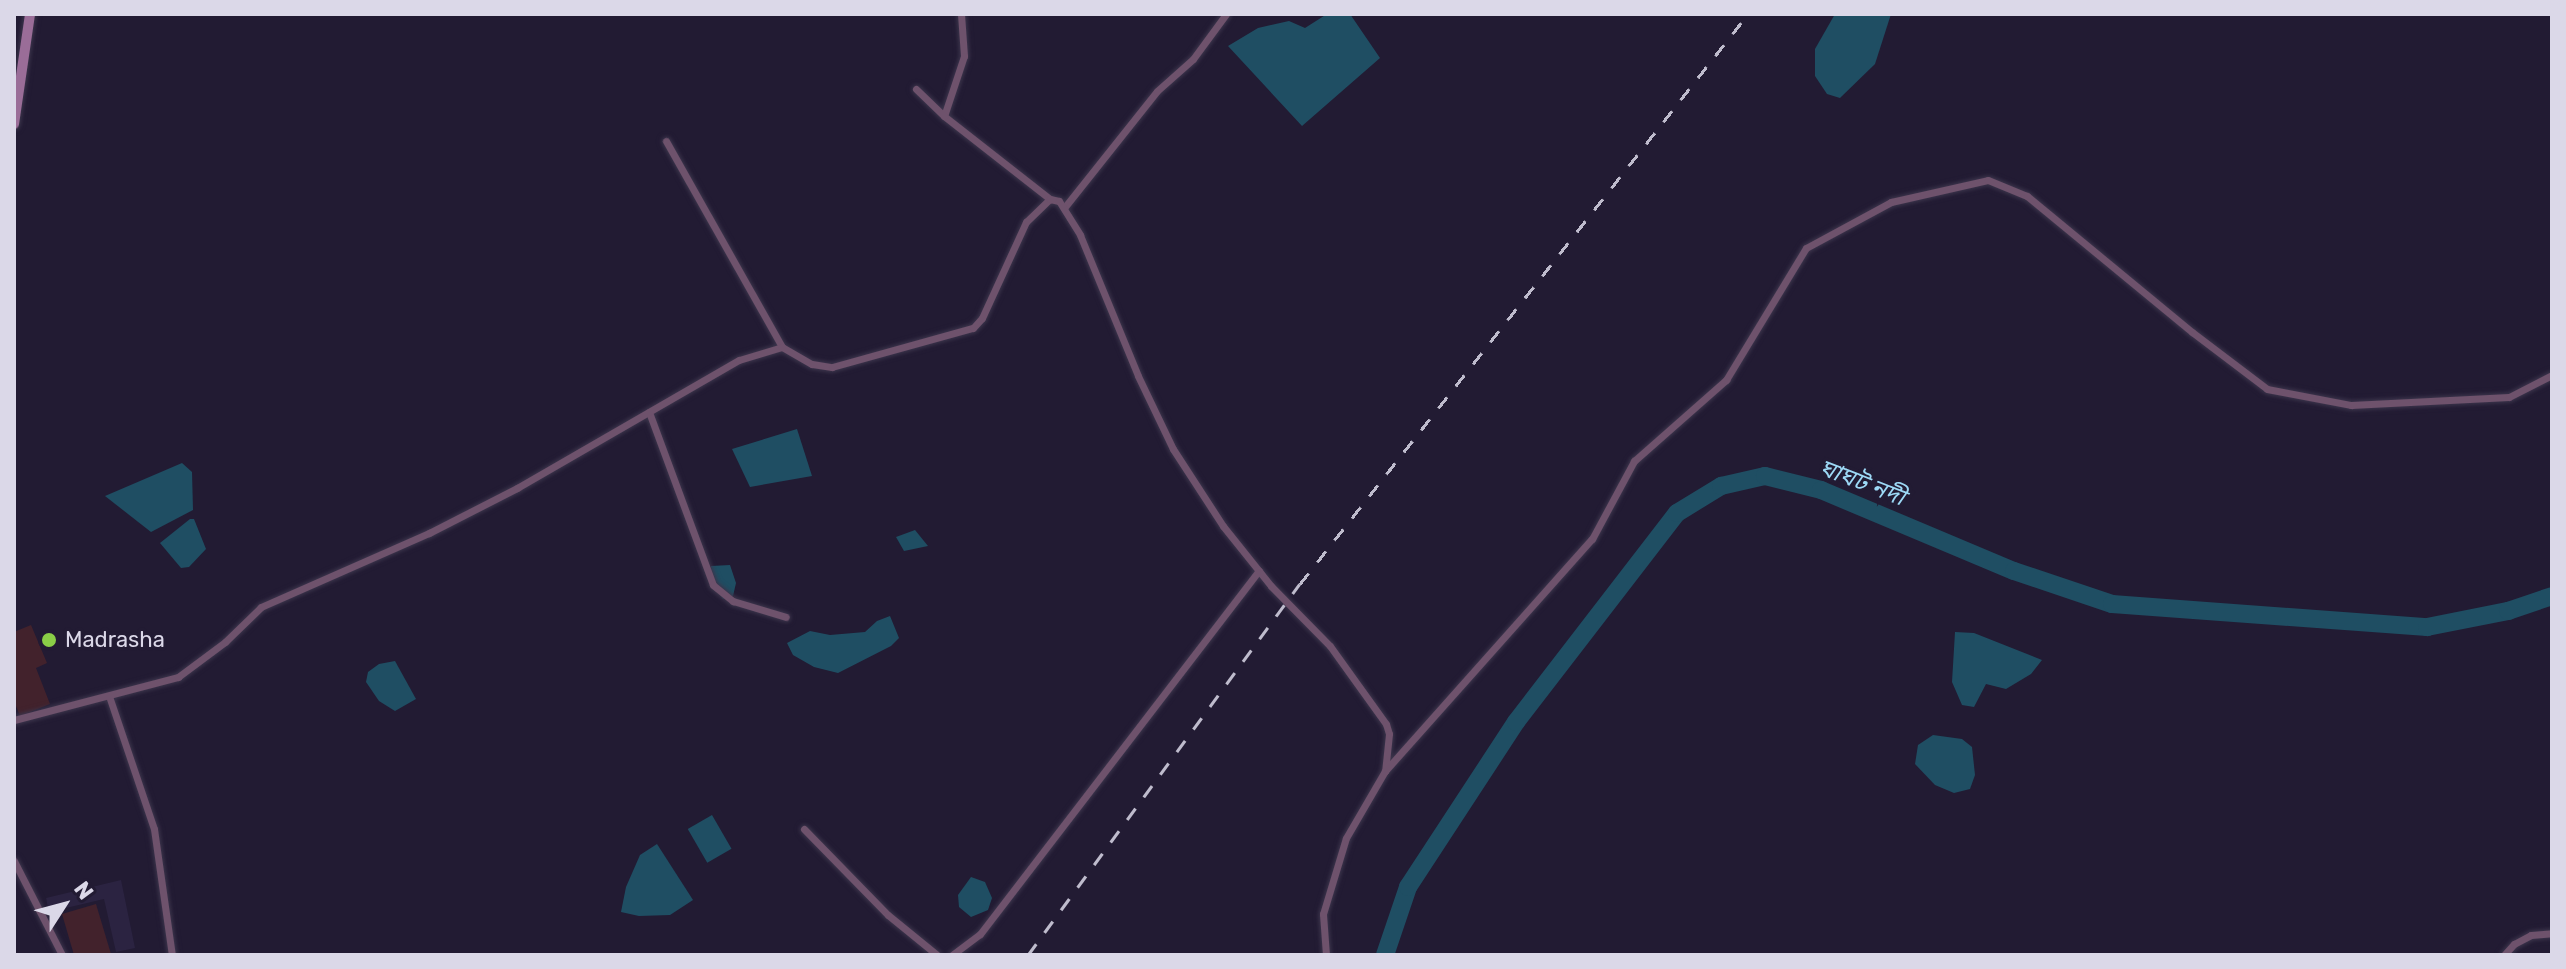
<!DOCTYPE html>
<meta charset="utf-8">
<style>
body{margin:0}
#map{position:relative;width:2566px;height:969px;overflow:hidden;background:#221b33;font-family:Rubik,"Noto Sans Bengali",sans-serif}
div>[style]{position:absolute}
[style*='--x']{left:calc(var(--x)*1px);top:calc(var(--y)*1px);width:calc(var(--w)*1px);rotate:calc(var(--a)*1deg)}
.built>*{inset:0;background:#2b2341}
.green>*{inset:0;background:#42222c}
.water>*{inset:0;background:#1f4e63;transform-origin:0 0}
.river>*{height:18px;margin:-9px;padding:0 9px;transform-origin:9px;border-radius:9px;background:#1f4e63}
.roads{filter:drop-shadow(0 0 2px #3c354c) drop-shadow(0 0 2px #3c354c)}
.minor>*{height:7px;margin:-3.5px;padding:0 3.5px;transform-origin:3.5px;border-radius:3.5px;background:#6e526c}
.secondary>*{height:10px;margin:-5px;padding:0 5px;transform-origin:5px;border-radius:5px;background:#9a6d98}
.rail>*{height:3px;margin-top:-1.5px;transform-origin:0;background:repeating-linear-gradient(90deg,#bfbccd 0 14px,transparent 0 28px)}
.dots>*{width:22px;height:22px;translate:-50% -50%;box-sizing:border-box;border:4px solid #221b33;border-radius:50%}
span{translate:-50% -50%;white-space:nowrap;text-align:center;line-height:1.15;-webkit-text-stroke:7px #221b33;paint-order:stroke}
.poi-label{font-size:22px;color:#dbd8e8}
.left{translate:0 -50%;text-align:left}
.water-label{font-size:24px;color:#9dd9f6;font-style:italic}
.frame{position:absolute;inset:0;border:16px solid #dbd8e8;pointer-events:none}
.north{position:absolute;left:24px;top:865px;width:80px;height:80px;-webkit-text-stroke:6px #221b33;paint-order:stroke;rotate:54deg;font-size:22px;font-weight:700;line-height:32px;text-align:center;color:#dbd8e8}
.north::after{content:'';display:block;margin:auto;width:28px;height:36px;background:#dbd8e8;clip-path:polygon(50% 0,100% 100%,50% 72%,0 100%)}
</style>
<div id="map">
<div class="built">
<i style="clip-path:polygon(121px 880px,135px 948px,116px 952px,104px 899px,49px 912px,46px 898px)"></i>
</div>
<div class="green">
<i style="clip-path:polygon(31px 625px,47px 663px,36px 668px,50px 704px,20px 716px,14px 701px,14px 632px)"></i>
<i style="clip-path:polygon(96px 904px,111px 954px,74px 955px,62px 914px)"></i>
</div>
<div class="water">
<i style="clip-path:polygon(1327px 14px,1350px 14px,1380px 58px,1302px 126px,1228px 46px,1258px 28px,1289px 21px,1305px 28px)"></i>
<i style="clip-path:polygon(1835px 14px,1891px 14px,1875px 64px,1840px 98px,1827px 94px,1815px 76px,1815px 49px)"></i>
<i style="clip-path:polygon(797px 429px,812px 476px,750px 487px,732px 449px)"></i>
<i style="clip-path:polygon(182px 463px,192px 472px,193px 510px,151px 532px,105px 496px)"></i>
<i style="clip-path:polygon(190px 519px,194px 519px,206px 549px,189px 567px,181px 568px,160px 543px)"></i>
<i style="clip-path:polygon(915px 530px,928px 546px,904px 551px,896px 537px)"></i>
<i style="clip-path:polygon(730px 565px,736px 583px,733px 596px,723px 599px,708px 580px,711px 566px)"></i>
<i style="clip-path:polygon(890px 616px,899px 638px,891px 646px,838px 673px,814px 667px,793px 655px,787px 643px,810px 631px,830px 635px,865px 632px,877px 621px)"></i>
<i style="clip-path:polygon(1955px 632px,1974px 633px,2042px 660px,2031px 674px,2006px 689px,1986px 684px,1974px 707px,1962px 705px,1952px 682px)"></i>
<i style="clip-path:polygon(395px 661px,416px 699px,395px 711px,379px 701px,366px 682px,368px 672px,379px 664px)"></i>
<i style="clip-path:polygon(1933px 735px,1962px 739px,1972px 747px,1975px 775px,1970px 789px,1954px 793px,1935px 785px,1915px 764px,1918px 745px)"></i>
<i style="left:712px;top:815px;width:39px;height:28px;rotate:60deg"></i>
<i style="clip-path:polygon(657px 844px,693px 900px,670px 915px,639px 916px,621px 912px,626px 887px,640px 855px)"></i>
<i style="clip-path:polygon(971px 877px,985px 882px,992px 898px,988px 910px,971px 917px,959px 907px,958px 895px)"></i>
</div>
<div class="river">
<i style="--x:1385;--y:955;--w:72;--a:-71.3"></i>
<i style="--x:1408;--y:887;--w:197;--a:-56.8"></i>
<i style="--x:1516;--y:722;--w:264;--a:-52.4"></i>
<i style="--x:1677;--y:513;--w:52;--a:-31.5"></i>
<i style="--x:1721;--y:486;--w:45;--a:-12.8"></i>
<i style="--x:1765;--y:476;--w:58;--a:14"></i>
<i style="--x:1821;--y:490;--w:209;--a:22.8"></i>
<i style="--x:2014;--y:571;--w:103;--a:18.6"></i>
<i style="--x:2112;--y:604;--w:316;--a:4.2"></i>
<i style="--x:2427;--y:627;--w:83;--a:-11.2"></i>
<i style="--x:2508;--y:611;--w:46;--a:-18.8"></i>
</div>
<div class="roads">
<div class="minor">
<i style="--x:961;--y:14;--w:42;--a:85.9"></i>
<i style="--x:964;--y:56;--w:63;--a:108.4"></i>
<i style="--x:944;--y:116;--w:135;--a:38.1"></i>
<i style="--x:916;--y:89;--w:39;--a:44"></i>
<i style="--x:666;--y:141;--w:236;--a:60.6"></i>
<i style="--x:1064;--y:208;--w:149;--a:-51.5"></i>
<i style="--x:1157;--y:91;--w:48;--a:-41.6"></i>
<i style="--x:1193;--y:59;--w:56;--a:-53.7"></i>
<i style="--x:649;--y:412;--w:184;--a:69.7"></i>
<i style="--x:713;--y:585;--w:26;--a:39"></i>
<i style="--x:733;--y:601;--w:55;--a:16.8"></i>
<i style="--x:109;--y:696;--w:140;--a:71.3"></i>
<i style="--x:154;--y:829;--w:127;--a:81.9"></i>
<i style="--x:14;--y:720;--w:170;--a:-14.7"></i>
<i style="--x:178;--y:677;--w:59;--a:-36.7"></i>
<i style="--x:225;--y:642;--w:50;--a:-44.2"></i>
<i style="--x:261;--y:607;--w:184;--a:-23.8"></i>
<i style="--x:429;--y:533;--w:99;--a:-27.1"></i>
<i style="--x:517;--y:488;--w:256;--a:-30"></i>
<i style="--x:739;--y:360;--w:45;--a:-16.8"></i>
<i style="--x:782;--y:347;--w:34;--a:30"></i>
<i style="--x:812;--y:364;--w:20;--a:9"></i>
<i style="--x:832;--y:367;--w:146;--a:-15.5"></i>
<i style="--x:973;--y:328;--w:13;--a:-48"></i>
<i style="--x:982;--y:318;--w:106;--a:-65.4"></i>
<i style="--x:1026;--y:222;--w:33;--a:-44"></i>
<i style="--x:1050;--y:199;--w:9;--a:13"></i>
<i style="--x:1059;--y:201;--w:40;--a:58"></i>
<i style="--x:1080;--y:235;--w:152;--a:67.6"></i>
<i style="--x:1138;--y:376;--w:81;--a:64.4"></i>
<i style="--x:1173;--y:449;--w:92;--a:57"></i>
<i style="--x:1223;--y:526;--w:77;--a:51.3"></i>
<i style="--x:1271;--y:586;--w:84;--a:45.5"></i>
<i style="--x:1330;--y:646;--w:96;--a:54.3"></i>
<i style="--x:1386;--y:724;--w:10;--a:73"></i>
<i style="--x:1389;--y:734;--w:37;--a:96"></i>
<i style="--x:804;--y:829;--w:120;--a:45.7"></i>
<i style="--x:888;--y:915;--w:63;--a:39.2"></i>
<i style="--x:14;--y:861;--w:106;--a:62.9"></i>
<i style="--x:952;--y:955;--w:35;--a:-37"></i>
<i style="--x:980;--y:934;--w:458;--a:-52.5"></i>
<i style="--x:1326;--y:955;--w:41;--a:-94.2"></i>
<i style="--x:1323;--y:914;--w:79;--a:-73.2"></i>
<i style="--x:1346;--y:838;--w:78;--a:-59.8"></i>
<i style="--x:1385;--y:771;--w:311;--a:-48.3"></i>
<i style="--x:1592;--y:539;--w:89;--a:-61.7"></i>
<i style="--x:1634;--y:461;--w:123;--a:-41.4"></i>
<i style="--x:1726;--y:380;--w:154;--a:-58.8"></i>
<i style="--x:1806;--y:248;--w:97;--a:-28.4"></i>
<i style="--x:1891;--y:202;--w:99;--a:-12.8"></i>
<i style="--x:1988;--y:180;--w:42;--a:22.3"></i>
<i style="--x:2027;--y:196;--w:214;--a:39.5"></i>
<i style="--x:2192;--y:332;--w:94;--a:37.2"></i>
<i style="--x:2267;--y:389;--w:86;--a:10.8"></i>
<i style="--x:2351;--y:405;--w:158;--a:-2.9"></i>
<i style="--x:2509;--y:397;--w:48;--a:-27.1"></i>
<i style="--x:2504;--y:955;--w:15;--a:-48"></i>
<i style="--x:2514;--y:944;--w:19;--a:-28"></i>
<i style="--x:2531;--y:935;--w:21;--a:-5"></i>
</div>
<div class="secondary">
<i style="--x:14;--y:124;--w:111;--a:-81.7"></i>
</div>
</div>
<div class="rail">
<i style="--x:1028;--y:955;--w:460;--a:-53.8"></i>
<i style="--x:1300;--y:584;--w:725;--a:-51.83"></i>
</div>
<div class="dots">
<i style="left:49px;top:640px;background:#8ace47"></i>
</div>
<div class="poi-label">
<span class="left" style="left:65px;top:640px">Madrasha</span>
</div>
<div class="water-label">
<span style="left:1862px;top:483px;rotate:21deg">ঘাঘট নদী</span>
</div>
<div class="frame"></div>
<div class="north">N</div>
</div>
